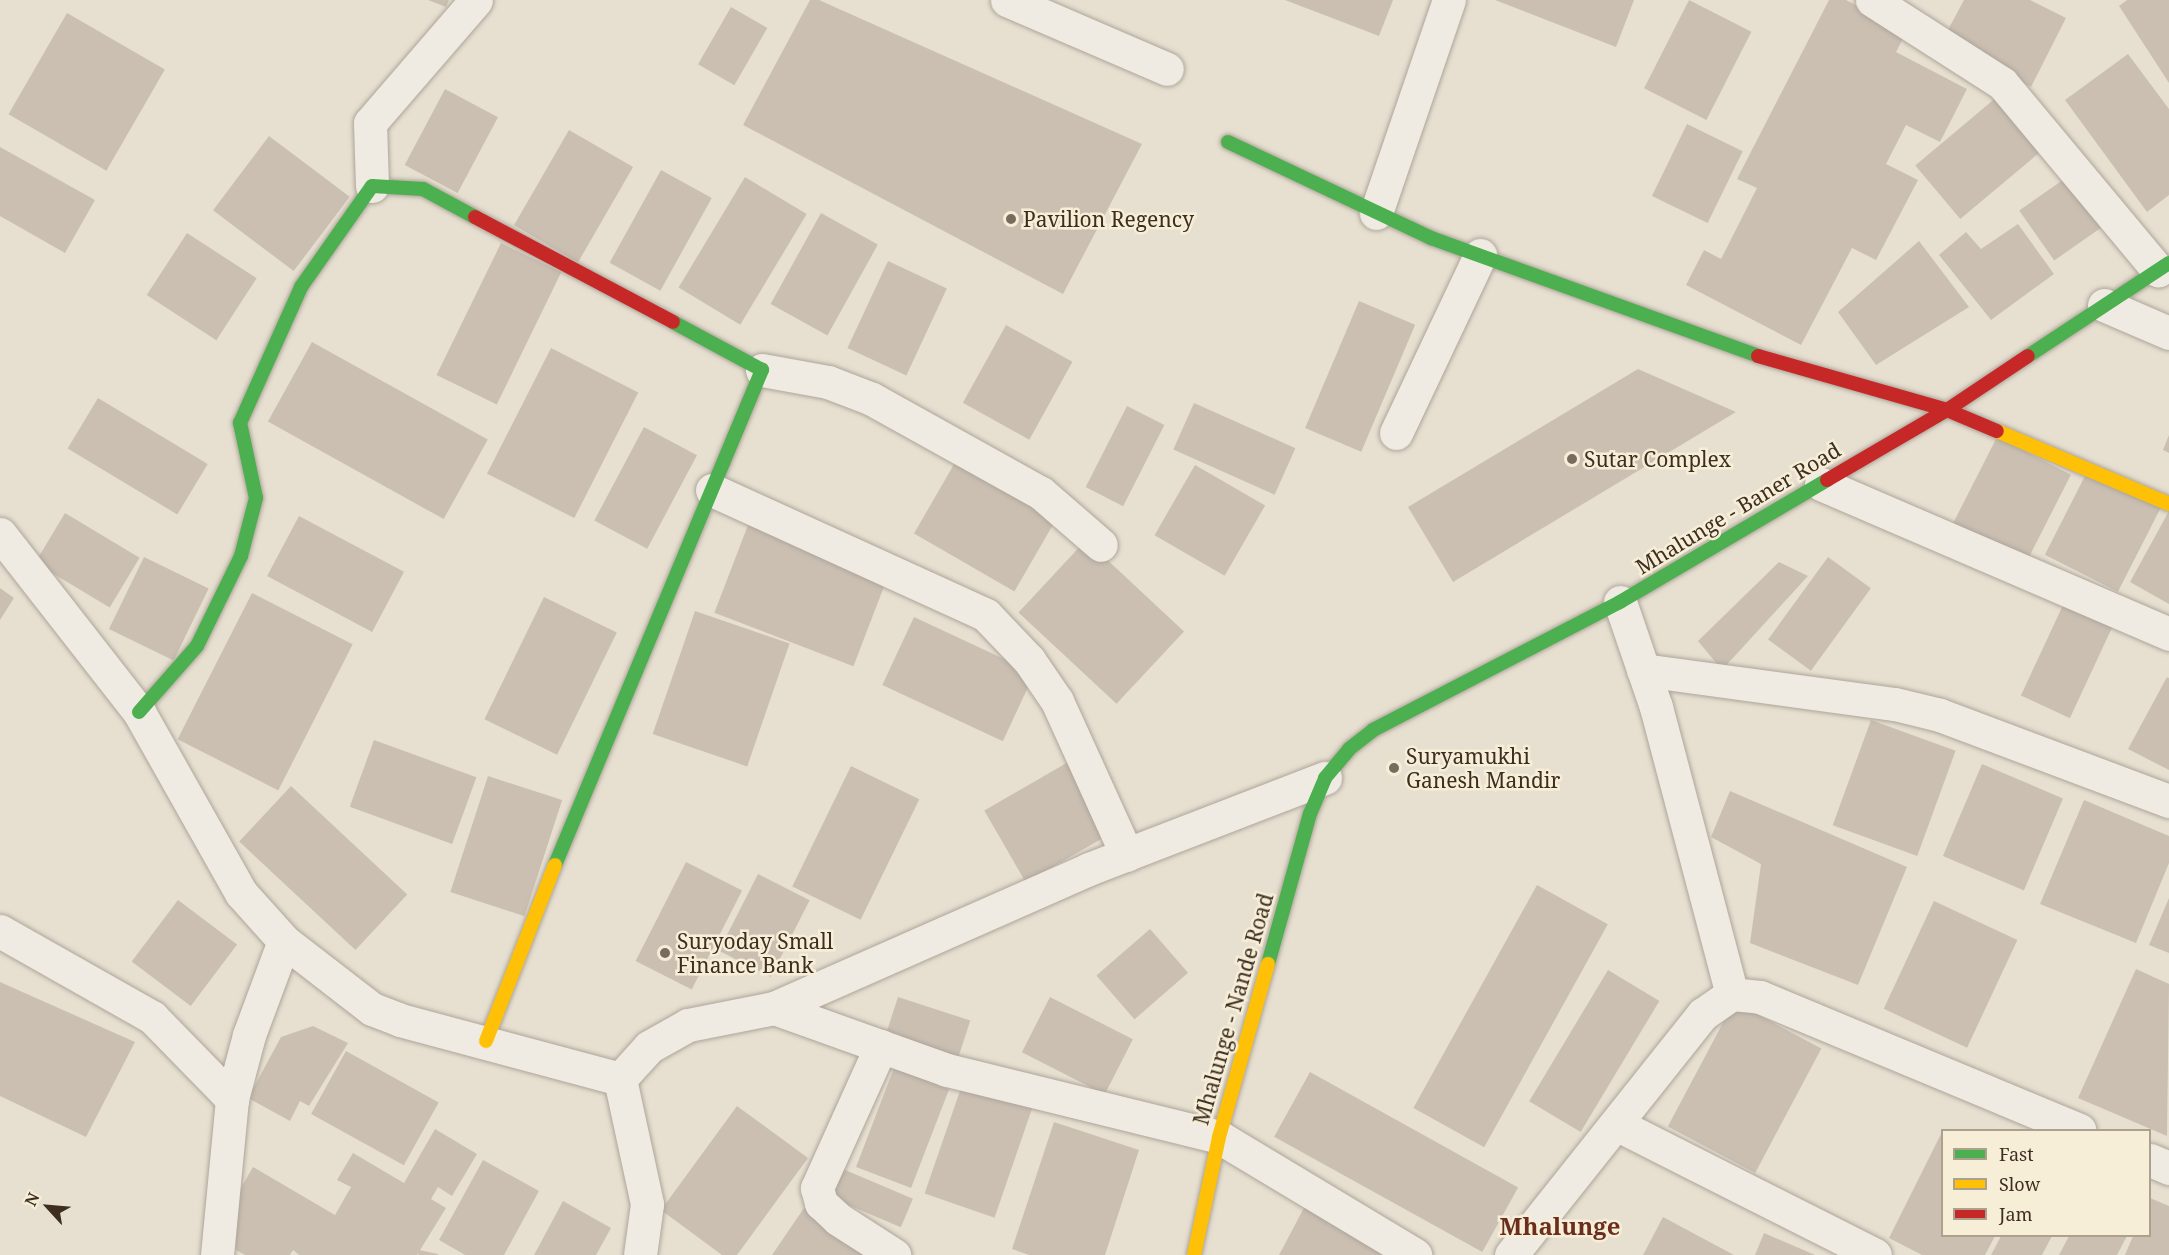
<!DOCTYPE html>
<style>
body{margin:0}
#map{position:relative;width:2169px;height:1255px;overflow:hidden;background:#e7e0d1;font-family:"Noto Serif",serif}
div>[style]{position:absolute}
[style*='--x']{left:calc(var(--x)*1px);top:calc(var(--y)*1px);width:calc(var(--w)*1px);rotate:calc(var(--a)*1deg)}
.building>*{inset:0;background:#cbbfb2;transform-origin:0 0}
.roads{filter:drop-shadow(0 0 2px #ada599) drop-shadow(0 0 2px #ada599)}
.street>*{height:33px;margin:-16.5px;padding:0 16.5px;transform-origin:16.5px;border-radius:16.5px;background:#efebe3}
.fast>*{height:14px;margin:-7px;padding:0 7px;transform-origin:7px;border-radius:7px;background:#4caf50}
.slow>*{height:14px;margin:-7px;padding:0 7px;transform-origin:7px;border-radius:7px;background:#ffc107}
.jam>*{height:14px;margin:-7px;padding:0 7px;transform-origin:7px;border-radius:7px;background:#c62828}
.dots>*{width:16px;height:16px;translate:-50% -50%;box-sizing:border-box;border:3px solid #f7eed8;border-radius:50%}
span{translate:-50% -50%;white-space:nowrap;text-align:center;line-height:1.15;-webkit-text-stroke:5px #f7eed8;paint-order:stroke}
.poi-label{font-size:21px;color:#3d2e20}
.left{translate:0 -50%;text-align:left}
.street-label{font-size:21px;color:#3d2e20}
.quarter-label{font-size:24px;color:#6b2e1e;font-weight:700}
.legend{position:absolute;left:1941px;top:1129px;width:210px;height:108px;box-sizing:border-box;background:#f7eed8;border:2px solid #ada18e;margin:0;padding:8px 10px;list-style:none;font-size:18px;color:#3d2e20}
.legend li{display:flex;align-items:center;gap:12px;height:30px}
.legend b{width:30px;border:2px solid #ada18e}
.north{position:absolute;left:18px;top:1177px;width:60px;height:60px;-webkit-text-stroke:4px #f7eed8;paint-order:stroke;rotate:296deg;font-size:16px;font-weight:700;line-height:24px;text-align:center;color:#3d2e20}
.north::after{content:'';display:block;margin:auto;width:21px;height:27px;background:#3d2e20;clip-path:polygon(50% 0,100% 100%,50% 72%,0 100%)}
</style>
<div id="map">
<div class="building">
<i style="clip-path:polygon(428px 0,449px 0,446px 7px)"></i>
<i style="clip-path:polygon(810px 0,819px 0,1142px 144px,1063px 294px,743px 125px)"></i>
<i style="clip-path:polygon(1285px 0,1393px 0,1379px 36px)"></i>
<i style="clip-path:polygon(1495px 0,1634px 0,1616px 47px)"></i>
<i style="left:1689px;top:0;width:70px;height:99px;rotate:27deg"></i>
<i style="clip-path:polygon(1829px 0,1846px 0,1907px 31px,1896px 52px,1967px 89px,1940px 142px,1906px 125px,1886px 164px,1918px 180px,1876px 260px,1852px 248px,1801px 345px,1686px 285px,1704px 250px,1721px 259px,1757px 188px,1737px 179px)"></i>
<i style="clip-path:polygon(1964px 0,2030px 0,2066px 18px,2031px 87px,1942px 41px)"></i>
<i style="clip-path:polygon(2127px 0,2169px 0,2169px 83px,2119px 6px)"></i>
<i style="left:731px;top:7px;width:42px;height:66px;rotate:30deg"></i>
<i style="left:67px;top:13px;width:113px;height:117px;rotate:30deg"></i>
<i style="clip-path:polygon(2128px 54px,2169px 109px,2169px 195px,2147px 212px,2065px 100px)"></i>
<i style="left:445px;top:89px;width:60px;height:86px;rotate:28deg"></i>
<i style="left:1998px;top:96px;width:70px;height:108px;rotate:50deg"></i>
<i style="left:1687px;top:124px;width:62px;height:80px;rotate:26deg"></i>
<i style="left:569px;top:130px;width:74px;height:110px;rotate:30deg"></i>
<i style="left:269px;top:136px;width:101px;height:93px;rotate:37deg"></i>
<i style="clip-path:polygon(0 147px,95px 200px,65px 253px,0 216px)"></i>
<i style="left:661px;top:170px;width:58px;height:106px;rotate:29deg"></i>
<i style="left:2070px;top:175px;width:61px;height:62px;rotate:55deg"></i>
<i style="left:745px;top:177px;width:72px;height:129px;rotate:31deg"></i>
<i style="left:821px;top:213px;width:65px;height:104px;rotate:29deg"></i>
<i style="clip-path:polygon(2018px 224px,2054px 274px,1991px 320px,1939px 255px,1966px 232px,1981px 249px)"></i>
<i style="left:187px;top:233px;width:83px;height:74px;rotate:33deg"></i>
<i style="clip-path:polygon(1919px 241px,1969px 307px,1876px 365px,1838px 312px)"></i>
<i style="left:501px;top:243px;width:67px;height:147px;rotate:26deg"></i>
<i style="left:888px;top:261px;width:65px;height:96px;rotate:25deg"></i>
<i style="left:1359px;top:301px;width:61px;height:138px;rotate:23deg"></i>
<i style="left:1006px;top:325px;width:76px;height:89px;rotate:29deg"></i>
<i style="left:312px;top:342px;width:201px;height:91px;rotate:29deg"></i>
<i style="left:551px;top:348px;width:98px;height:141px;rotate:27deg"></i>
<i style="clip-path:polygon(1638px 369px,1736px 412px,1453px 582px,1408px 507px)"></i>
<i style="left:98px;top:398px;width:128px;height:59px;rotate:31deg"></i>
<i style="left:1194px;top:403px;width:111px;height:51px;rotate:24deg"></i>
<i style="left:1127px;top:406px;width:42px;height:91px;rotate:27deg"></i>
<i style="left:644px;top:427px;width:60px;height:106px;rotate:28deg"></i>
<i style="clip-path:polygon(2169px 435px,2169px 453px,2163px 450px)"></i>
<i style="left:1997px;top:437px;width:83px;height:97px;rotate:27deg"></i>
<i style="left:957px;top:459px;width:116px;height:86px;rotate:30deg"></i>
<i style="left:1195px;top:465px;width:81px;height:81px;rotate:30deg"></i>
<i style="left:2088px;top:470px;width:82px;height:95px;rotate:27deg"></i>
<i style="clip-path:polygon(2169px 511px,2169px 604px,2130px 582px)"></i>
<i style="left:65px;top:513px;width:87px;height:58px;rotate:31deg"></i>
<i style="left:299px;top:516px;width:119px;height:68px;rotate:28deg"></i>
<i style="left:748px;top:525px;width:149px;height:94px;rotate:21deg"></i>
<i style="left:1086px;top:540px;width:134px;height:99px;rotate:43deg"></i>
<i style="left:144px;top:557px;width:72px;height:80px;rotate:26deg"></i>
<i style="left:1828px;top:557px;width:53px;height:102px;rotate:36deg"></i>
<i style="clip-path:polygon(1779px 562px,1808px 576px,1722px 670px,1698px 641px)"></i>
<i style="clip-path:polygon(0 588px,14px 598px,0 620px)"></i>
<i style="left:252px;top:593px;width:113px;height:164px;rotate:27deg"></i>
<i style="left:544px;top:597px;width:81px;height:136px;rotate:26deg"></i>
<i style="left:2064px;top:603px;width:54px;height:102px;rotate:25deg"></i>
<i style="left:695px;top:611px;width:100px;height:130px;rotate:19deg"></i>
<i style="left:914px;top:617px;width:133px;height:75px;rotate:25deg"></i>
<i style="clip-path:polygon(2167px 677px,2169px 678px,2169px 770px,2128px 749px)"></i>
<i style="left:1871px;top:720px;width:90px;height:112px;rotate:20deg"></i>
<i style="left:374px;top:740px;width:109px;height:71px;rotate:20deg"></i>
<i style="left:1070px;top:761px;width:83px;height:99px;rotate:60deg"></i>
<i style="left:1982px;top:764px;width:88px;height:100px;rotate:23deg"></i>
<i style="left:851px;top:766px;width:76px;height:134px;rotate:26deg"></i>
<i style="left:488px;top:776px;width:78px;height:122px;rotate:18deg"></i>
<i style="left:291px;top:786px;width:159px;height:76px;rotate:43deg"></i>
<i style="clip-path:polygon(1730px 791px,1907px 867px,1858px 985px,1750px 943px,1761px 864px,1711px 837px)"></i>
<i style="clip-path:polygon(2084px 800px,2169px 836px,2169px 863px,2136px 943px,2040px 904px)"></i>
<i style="left:686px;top:862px;width:63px;height:111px;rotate:27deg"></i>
<i style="left:758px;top:874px;width:58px;height:86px;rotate:27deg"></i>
<i style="left:1537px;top:885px;width:81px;height:255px;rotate:29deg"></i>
<i style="clip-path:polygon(2169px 898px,2169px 953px,2149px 945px)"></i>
<i style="left:178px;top:900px;width:74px;height:77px;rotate:37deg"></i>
<i style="left:1934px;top:901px;width:92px;height:119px;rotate:25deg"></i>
<i style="left:1150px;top:929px;width:58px;height:71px;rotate:49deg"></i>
<i style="clip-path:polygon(2136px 969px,2169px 984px,2167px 1136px,2078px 1098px)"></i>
<i style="left:1608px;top:970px;width:60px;height:153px;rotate:31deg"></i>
<i style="clip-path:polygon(0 982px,135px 1042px,86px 1137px,0 1096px)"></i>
<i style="left:898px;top:997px;width:76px;height:42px;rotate:18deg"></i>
<i style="left:1050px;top:997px;width:93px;height:62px;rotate:27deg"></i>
<i style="left:1734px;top:1002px;width:99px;height:141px;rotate:28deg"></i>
<i style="clip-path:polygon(313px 1026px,348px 1043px,309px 1106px,300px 1101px,290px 1121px,248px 1098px,281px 1037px)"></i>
<i style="left:346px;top:1051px;width:106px;height:72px;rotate:29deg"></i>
<i style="left:894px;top:1068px;width:59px;height:106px;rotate:21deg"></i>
<i style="left:1310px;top:1072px;width:238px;height:74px;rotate:29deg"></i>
<i style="left:963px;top:1082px;width:74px;height:118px;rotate:19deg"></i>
<i style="clip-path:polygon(737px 1106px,808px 1158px,737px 1255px,722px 1255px,661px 1210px)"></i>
<i style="clip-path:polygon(1054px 1122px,1139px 1150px,1105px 1255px,1029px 1255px,1012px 1249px)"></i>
<i style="clip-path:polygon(435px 1129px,477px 1154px,452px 1196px,438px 1187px,431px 1199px,446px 1208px,417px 1255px,299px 1255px,293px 1250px,290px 1255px,245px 1255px,236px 1250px,234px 1200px,253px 1167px,335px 1215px,351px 1187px,337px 1180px,353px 1153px,404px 1183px)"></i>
<i style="clip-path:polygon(1942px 1132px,1942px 1236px,1995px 1236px,1985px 1255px,1922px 1255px,1889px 1238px)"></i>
<i style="clip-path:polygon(483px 1160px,539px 1191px,504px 1255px,465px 1255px,439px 1240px)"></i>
<i style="left:831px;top:1164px;width:89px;height:31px;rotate:23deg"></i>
<i style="clip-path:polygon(2150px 1198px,2169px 1206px,2169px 1255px,2125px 1255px,2133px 1236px,2150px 1236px)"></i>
<i style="clip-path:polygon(563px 1201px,611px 1228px,596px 1255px,534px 1255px)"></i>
<i style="clip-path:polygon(1306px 1204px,1404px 1255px,1279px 1255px)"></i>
<i style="clip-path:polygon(804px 1208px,871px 1253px,870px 1255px,772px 1255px)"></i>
<i style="clip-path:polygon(1663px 1217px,1734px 1255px,1643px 1255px)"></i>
<i style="clip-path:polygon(1764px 1233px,1815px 1255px,1755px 1255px)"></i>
<i style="clip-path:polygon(2001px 1236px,2052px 1236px,2042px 1255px,1991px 1255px)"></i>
<i style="clip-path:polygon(2069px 1236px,2127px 1236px,2117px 1255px,2059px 1255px)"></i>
<i style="clip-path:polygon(419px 1250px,438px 1254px,438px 1255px,418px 1255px)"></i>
</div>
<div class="roads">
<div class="street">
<i style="--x:1007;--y:0;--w:174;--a:23.3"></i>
<i style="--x:1872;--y:0;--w:154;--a:32.6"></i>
<i style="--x:2002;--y:83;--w:244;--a:50.2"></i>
<i style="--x:372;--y:186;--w:63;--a:-91.8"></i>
<i style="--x:370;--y:123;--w:162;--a:-49.2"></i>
<i style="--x:1376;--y:213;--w:225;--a:-71.1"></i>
<i style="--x:2104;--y:305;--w:71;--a:23.3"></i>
<i style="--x:762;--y:370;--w:67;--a:10.3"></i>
<i style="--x:828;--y:382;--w:47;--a:21.1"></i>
<i style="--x:872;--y:399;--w:193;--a:29.1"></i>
<i style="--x:1041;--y:493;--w:79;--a:40.9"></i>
<i style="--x:1396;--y:433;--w:197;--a:-64.7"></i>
<i style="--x:1821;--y:484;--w:379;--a:23.3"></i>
<i style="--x:712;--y:490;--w:301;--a:24.5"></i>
<i style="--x:986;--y:615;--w:62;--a:46.3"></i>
<i style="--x:1029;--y:660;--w:50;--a:55.7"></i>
<i style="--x:1057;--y:701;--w:169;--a:65.6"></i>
<i style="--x:0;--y:534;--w:226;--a:52"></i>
<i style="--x:139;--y:712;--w:208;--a:60.6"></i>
<i style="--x:241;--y:893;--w:64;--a:48.1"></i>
<i style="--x:284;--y:941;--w:111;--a:37.7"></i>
<i style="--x:372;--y:1009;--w:30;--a:21"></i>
<i style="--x:400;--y:1020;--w:228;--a:15"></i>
<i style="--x:1620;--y:602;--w:111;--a:71.1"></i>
<i style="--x:1656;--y:707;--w:297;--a:75.2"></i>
<i style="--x:1643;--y:670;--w:254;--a:7.7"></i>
<i style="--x:1895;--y:704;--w:46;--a:13.7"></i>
<i style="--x:1940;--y:715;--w:245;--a:20.6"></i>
<i style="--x:0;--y:931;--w:175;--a:29.5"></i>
<i style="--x:152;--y:1017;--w:115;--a:45.7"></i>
<i style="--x:774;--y:1008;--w:184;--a:19.7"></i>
<i style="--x:947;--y:1070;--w:280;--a:13.8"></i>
<i style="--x:1219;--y:1137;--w:229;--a:31"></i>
<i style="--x:881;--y:1046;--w:156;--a:114.3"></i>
<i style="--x:817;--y:1188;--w:16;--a:75"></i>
<i style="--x:821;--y:1203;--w:23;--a:43"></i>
<i style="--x:838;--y:1219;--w:67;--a:32.7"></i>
<i style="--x:620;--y:1079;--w:43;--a:-47.8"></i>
<i style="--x:649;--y:1047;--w:45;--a:-29.4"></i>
<i style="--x:688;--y:1025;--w:88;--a:-11.2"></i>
<i style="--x:774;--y:1008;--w:344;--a:-23.8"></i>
<i style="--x:1089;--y:869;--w:253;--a:-21.1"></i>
<i style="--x:620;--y:1079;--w:128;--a:77.8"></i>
<i style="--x:647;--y:1204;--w:51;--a:97.8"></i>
<i style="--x:1616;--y:1124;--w:290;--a:26.8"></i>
<i style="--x:2150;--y:1160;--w:21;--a:23"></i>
<i style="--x:217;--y:1255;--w:157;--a:-84.5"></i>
<i style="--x:232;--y:1099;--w:66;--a:-75.1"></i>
<i style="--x:249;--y:1035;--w:100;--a:-69.6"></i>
<i style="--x:1511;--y:1255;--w:308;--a:-51.5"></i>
<i style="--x:1703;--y:1014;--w:35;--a:-35"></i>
<i style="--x:1732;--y:994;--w:28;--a:6"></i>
<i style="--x:1760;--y:997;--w:346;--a:22.6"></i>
</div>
<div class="fast">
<i style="--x:1228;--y:142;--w:225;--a:25.3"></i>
<i style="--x:1431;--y:238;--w:348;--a:19.8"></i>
<i style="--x:2028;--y:356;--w:169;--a:-33.4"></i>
<i style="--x:139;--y:712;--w:88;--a:-48.7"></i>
<i style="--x:197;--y:646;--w:100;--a:-63.9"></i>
<i style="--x:241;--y:556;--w:60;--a:-75.5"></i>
<i style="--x:256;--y:498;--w:77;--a:-102"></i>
<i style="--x:240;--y:423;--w:149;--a:-65.8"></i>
<i style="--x:301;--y:287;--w:123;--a:-54.9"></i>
<i style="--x:372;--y:186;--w:51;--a:3.4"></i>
<i style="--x:423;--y:189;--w:59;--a:28.3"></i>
<i style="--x:555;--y:865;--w:537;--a:-67.31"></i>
<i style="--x:762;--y:370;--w:101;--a:-151.7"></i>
<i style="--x:1268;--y:964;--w:156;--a:-74.4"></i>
<i style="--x:1310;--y:814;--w:39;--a:-67"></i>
<i style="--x:1325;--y:778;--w:38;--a:-50"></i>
<i style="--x:1349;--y:749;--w:31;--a:-38"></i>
<i style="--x:1373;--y:730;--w:278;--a:-27.4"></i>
<i style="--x:1620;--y:602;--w:240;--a:-30.5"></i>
</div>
<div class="slow">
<i style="--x:1997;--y:431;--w:187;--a:23"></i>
<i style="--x:486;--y:1041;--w:189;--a:-68.6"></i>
<i style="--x:1194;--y:1255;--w:121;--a:-78"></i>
<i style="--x:1219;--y:1137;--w:180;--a:-74.2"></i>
</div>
<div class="jam">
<i style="--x:475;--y:217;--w:224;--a:27.9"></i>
<i style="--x:1758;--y:356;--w:197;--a:15.9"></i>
<i style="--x:1947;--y:410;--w:54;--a:22.8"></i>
<i style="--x:1827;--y:480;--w:139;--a:-30.3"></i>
<i style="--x:1947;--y:410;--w:97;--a:-33.7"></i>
</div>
</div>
<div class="dots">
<i style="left:1011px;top:219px;background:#786c5e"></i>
<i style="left:1572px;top:459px;background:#786c5e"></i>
<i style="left:1394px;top:768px;background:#786c5e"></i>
<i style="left:665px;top:953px;background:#786c5e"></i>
</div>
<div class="poi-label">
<span class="left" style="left:1023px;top:219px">Pavilion Regency</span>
<span class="left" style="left:1584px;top:459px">Sutar Complex</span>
<span class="left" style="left:1406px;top:768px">Suryamukhi<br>Ganesh Mandir</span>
<span class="left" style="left:677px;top:953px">Suryoday Small<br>Finance Bank</span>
</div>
<div class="street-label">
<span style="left:1738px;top:508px;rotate:-31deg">Mhalunge - Baner Road</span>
<span style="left:1233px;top:1009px;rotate:-74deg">Mhalunge - Nande Road</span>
</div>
<div class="quarter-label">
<span style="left:1560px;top:1226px">Mhalunge</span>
</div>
<ul class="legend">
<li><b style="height:8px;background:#4caf50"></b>Fast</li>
<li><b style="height:8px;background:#ffc107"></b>Slow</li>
<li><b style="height:8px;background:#c62828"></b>Jam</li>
</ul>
<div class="north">N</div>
</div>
